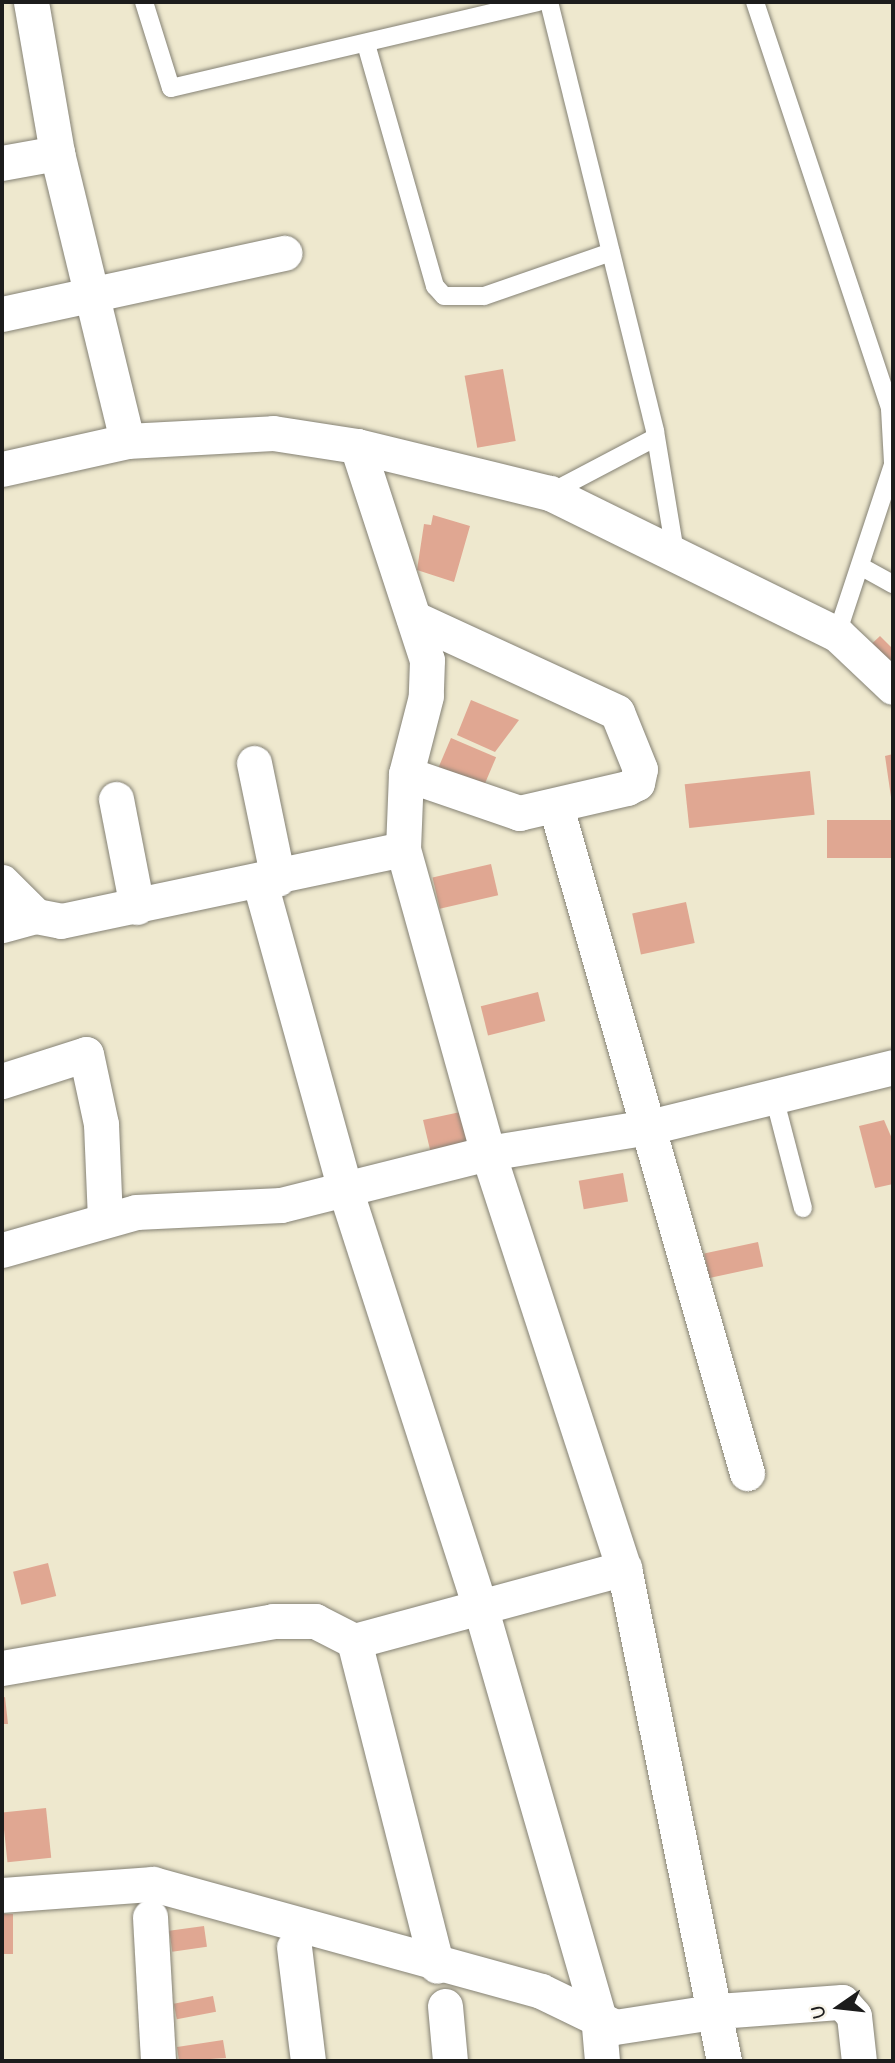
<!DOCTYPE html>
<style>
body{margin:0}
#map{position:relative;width:895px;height:2063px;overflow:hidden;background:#eee8ce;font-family:"Comic Neue",sans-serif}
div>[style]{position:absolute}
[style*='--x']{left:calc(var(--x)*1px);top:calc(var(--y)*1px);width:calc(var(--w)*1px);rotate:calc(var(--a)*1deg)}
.building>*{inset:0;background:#e0a792;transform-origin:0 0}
.roads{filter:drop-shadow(0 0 2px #858275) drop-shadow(0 0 2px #858275)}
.service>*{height:18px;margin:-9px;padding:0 9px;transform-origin:9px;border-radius:9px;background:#fff}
.minor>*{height:35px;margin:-17.5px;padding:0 17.5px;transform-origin:17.5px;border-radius:17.5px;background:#fff}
span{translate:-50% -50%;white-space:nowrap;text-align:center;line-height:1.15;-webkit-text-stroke:5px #f7f3e8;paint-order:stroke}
.frame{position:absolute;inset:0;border:4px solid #1c1c1c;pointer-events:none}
.north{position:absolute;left:804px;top:1972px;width:70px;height:70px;-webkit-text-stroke:5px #f7f3e8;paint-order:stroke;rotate:256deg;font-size:19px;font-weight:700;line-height:28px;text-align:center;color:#1c1c1c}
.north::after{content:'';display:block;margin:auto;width:24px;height:32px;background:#1c1c1c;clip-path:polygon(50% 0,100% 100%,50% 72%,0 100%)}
</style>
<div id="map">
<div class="building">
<i style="left:503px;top:369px;width:73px;height:39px;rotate:80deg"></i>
<i style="clip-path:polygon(433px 515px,470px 526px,454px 582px,417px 570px,424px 524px,431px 525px)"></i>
<i style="clip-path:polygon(880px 636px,893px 649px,893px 681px,864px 651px)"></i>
<i style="clip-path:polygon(471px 700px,519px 720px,495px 752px,457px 735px)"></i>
<i style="left:451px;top:738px;width:49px;height:38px;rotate:23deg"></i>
<i style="clip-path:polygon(893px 754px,893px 804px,892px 804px,885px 756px)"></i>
<i style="left:810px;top:771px;width:44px;height:126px;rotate:84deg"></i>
<i style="left:893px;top:820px;width:38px;height:66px;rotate:90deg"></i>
<i style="left:491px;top:864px;width:32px;height:60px;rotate:77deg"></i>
<i style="left:686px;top:902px;width:42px;height:55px;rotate:78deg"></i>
<i style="left:538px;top:992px;width:30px;height:59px;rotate:76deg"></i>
<i style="clip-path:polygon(465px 1111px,472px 1141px,432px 1158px,423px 1120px)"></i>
<i style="clip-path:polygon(884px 1120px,893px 1141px,893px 1184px,875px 1188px,859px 1126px)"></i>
<i style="left:623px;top:1173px;width:29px;height:45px;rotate:80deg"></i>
<i style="left:758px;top:1242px;width:25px;height:55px;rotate:78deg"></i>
<i style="left:48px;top:1563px;width:34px;height:36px;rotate:76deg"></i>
<i style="clip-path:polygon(5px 1697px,8px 1724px,2px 1724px,2px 1698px)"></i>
<i style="left:46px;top:1808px;width:50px;height:44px;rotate:84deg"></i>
<i style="left:2px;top:1914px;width:11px;height:40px"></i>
<i style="left:204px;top:1926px;width:21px;height:35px;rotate:82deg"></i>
<i style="left:213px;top:1996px;width:16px;height:40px;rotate:79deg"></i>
<i style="clip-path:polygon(223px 2040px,226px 2058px,179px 2061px,177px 2047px)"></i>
</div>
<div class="roads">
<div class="service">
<i style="--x:144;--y:2;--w:90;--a:72.6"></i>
<i style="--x:171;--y:88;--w:376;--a:-13.2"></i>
<i style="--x:549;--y:2;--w:442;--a:76.1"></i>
<i style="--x:655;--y:431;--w:123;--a:80.6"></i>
<i style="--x:755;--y:2;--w:429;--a:71.6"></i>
<i style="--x:890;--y:409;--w:54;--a:86.8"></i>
<i style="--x:366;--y:44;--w:252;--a:74.1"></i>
<i style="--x:435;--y:286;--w:13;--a:48"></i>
<i style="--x:444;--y:296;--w:40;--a:0"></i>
<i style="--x:484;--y:296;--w:134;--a:-19.1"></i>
<i style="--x:550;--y:493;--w:116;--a:-27.7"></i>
<i style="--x:860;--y:566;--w:38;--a:29"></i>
<i style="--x:837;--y:634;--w:178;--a:-71.7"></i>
<i style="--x:773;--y:1093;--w:119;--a:75.4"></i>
</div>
<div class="minor">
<i style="--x:31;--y:2;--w:153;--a:80.2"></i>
<i style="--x:57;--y:153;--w:296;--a:76.3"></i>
<i style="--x:2;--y:163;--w:56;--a:-10.3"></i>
<i style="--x:2;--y:314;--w:289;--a:-12.2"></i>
<i style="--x:357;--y:446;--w:225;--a:71.9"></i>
<i style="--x:427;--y:660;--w:36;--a:92"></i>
<i style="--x:426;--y:696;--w:81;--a:104.4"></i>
<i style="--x:406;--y:774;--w:75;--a:92.3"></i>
<i style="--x:403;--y:849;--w:316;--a:74.4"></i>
<i style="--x:488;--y:1153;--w:437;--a:71.9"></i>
<i style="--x:624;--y:1568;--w:503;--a:78.53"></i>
<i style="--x:2;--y:469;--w:128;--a:-12.6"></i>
<i style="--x:127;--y:441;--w:146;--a:-3.1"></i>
<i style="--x:273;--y:433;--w:85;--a:8.8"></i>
<i style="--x:357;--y:446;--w:199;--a:13.7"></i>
<i style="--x:550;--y:493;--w:320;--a:26.2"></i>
<i style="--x:837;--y:634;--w:77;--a:43.4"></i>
<i style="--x:254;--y:763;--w:118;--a:78.3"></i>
<i style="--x:406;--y:774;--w:120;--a:19"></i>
<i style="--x:519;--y:813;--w:111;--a:-13"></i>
<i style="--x:627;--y:788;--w:11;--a:-27"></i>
<i style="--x:637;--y:783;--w:14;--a:-78"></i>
<i style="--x:640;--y:769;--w:61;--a:-112"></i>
<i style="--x:617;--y:712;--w:224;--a:-155.2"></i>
<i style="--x:116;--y:799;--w:110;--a:79"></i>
<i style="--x:556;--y:807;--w:693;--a:74"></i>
<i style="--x:2;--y:882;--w:48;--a:45"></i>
<i style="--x:36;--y:916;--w:25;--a:11"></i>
<i style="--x:61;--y:921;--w:349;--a:-11.9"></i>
<i style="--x:260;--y:883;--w:318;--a:74.5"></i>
<i style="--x:345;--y:1189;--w:438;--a:72.1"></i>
<i style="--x:480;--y:1606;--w:426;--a:73.9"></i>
<i style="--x:598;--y:2015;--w:46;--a:85"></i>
<i style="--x:2;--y:925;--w:35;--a:-15"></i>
<i style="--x:2;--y:1081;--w:88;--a:-17.8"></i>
<i style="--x:86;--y:1054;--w:72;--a:77.9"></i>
<i style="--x:101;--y:1124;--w:94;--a:87.6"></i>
<i style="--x:2;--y:1250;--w:139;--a:-15.8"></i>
<i style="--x:136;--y:1212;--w:145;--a:-2.8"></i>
<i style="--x:281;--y:1205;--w:213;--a:-14.1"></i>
<i style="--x:488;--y:1153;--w:163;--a:-9.2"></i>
<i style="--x:649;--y:1127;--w:251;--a:-13.8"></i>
<i style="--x:354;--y:1641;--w:335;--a:75.7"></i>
<i style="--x:2;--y:1668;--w:275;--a:-9.8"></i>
<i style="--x:273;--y:1621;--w:42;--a:0"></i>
<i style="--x:315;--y:1621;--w:44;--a:27.1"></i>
<i style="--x:354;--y:1641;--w:280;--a:-15.1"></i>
<i style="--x:2;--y:1895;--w:151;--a:-4.2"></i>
<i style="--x:153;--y:1884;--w:402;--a:15.4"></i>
<i style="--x:541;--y:1991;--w:82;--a:25.9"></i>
<i style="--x:615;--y:2027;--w:104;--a:-8.8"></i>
<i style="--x:718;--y:2011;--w:124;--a:-4.2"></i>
<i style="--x:842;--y:2002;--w:18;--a:49"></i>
<i style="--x:854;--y:2016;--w:45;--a:83.7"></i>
<i style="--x:150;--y:1917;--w:144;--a:86.8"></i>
<i style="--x:294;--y:1947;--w:115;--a:83"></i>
<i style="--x:445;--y:2006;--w:55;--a:84.8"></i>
</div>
</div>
<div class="frame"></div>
<div class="north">U</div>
</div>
